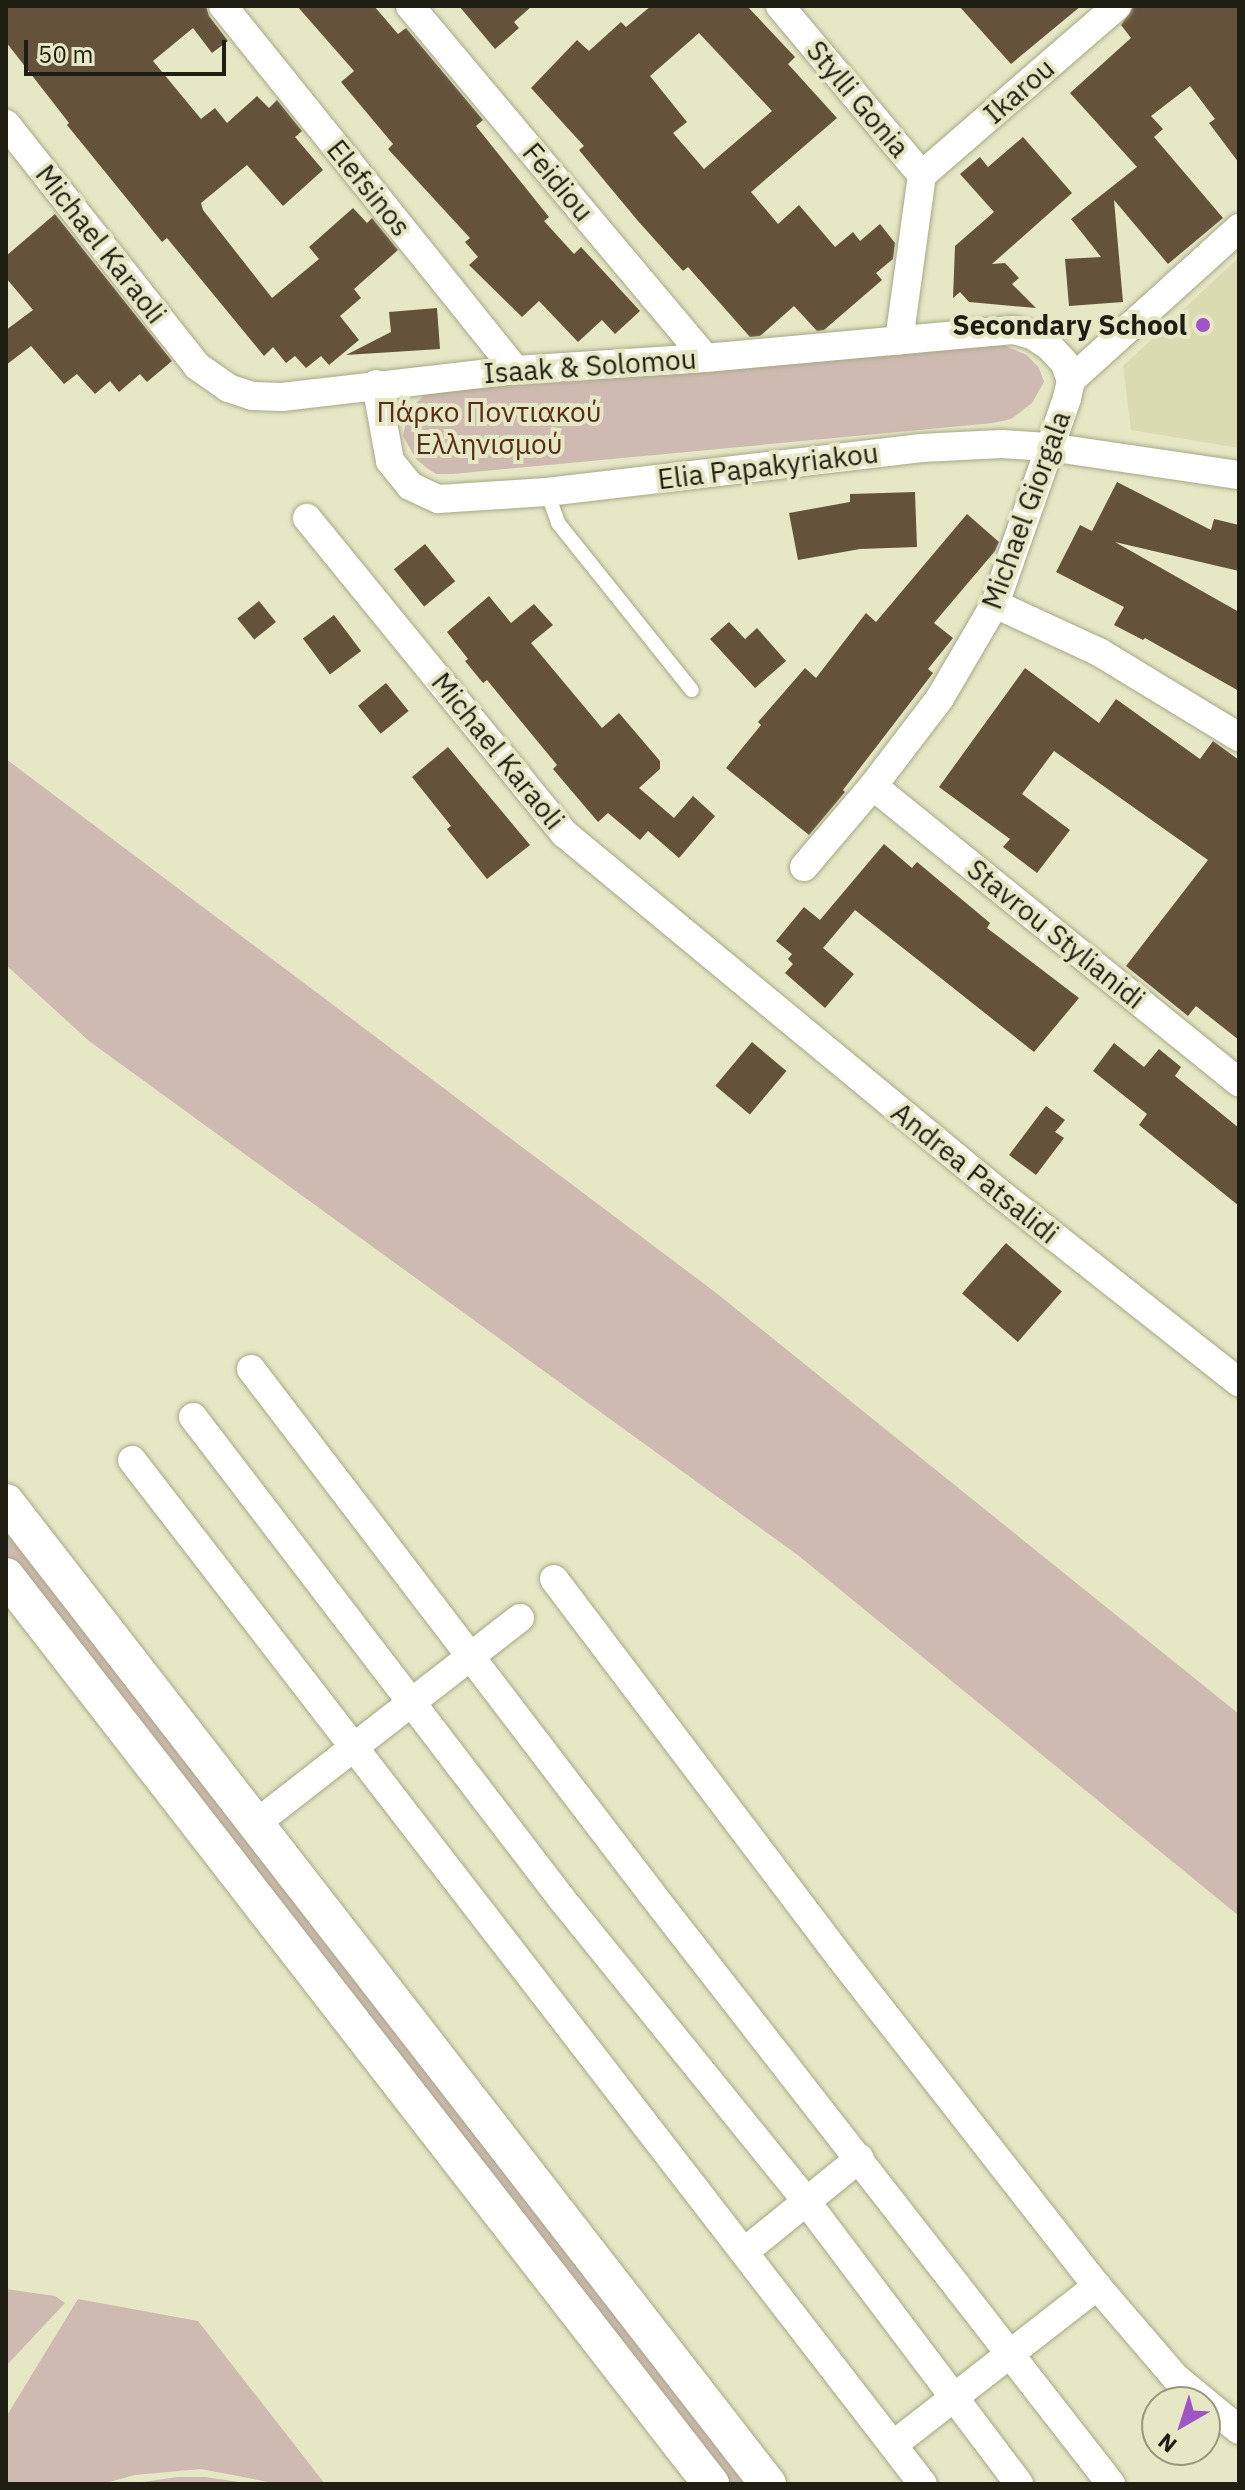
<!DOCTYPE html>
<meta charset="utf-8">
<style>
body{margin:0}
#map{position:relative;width:1245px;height:2490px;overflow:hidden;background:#e6e7c5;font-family:"IBM Plex Sans",sans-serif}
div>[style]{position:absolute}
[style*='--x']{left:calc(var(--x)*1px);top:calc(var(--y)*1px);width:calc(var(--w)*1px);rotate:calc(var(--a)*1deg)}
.built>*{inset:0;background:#dbdbb2}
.green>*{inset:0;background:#cfbab1;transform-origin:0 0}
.building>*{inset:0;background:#64533a;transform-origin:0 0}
.roads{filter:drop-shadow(0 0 2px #a7a888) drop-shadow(0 0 2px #a7a888)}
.service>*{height:14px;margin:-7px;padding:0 7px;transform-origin:7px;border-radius:7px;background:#fff}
.minor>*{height:28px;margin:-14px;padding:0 14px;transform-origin:14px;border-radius:14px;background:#fff}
.tertiary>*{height:36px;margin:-18px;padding:0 18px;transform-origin:18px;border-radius:18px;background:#fff}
.dots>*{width:22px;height:22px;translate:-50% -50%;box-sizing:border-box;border:4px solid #e6e7c5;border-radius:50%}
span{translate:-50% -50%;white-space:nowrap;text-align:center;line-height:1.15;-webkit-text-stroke:8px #e6e7c5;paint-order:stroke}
.street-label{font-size:28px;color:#1e1e12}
.poi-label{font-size:28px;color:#1e1e12;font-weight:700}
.right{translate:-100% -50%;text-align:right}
.park-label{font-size:28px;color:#582c16}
.frame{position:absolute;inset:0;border:8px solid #1e1e12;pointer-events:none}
.north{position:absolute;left:1141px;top:2386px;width:80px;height:80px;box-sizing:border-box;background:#e6e7c5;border:2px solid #96977d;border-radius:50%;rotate:219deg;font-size:22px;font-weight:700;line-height:32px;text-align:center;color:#1e1e12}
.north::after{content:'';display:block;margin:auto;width:28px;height:36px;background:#a154c6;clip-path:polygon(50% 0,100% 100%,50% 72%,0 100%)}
.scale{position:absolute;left:24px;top:40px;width:202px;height:36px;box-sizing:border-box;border:4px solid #1e1e12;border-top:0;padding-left:10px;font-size:24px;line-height:28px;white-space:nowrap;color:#1e1e12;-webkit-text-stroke:6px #e6e7c5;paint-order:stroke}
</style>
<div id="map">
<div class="built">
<i style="clip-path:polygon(1239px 257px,1239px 448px,1131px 430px,1123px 366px)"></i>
</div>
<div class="green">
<i style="clip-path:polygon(1003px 345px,1027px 355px,1039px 368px,1044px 382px,1032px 403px,1011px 419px,993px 423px,453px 474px,436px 474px,427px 468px,416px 459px,403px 436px,408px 411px,429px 390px)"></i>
<i style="clip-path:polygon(6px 759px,715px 1292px,1239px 1714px,1239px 1916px,799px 1556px,89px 1041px,6px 965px)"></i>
<i style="left:6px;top:1528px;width:1211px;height:23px;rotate:52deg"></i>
<i style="clip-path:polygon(6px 2289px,55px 2296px,65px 2303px,6px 2366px)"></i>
<i style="clip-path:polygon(78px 2299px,198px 2321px,325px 2484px,279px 2484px,201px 2469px,135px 2475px,102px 2484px,6px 2484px,6px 2417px)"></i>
<i style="clip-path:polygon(178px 2477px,205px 2477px,253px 2484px,128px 2484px)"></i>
</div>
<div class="building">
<i style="clip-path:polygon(6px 6px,206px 6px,209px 16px,228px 41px,212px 53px,193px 28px,153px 61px,201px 119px,215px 108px,227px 123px,257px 96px,269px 108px,277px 100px,302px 131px,295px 137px,323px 170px,283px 206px,247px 165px,201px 203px,203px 210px,272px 298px,319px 259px,309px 247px,353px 208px,367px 223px,372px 218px,398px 250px,354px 289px,361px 298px,340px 316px,359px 340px,329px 365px,321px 356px,306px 368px,295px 356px,286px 363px,273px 347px,264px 356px,167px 238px,162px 242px,67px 125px,69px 123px,6px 42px)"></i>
<i style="clip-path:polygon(297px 6px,374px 6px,398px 34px,406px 28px,483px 120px,476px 126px,549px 217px,544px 221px,574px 254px,581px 247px,640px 311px,615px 334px,602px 320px,578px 342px,539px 301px,522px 317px,469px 265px,478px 257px,465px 242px,470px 238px,388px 149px,393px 144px,341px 82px,354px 71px)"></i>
<i style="clip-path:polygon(459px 6px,532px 6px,514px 22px,519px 28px,495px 49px)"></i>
<i style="clip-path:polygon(evenodd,651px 6px,747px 6px,795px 57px,788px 64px,837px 118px,751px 192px,778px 224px,799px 205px,835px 247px,853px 232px,860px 241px,880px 224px,895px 243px,893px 259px,876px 273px,882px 280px,824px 330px,817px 331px,794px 306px,760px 336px,750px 337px,688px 267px,683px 271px,638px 221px,579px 150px,584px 146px,531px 88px,577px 40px,589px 51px,621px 22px,626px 27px,651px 6px,699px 33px,772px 111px,704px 169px,673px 133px,687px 122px,650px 76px,699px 33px)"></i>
<i style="clip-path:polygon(959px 6px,1081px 6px,1011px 64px)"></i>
<i style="clip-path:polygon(1134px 6px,1239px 6px,1239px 163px,1209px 123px,1215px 119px,1190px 86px,1151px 116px,1163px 129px,1154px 137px,1223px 218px,1168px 264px,1114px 200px,1123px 302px,1069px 306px,1065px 259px,1101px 257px,1071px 219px,1137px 167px,1070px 93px,1131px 38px,1121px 25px)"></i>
<i style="clip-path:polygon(1023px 137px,1072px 193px,992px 264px,1005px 263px,1019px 278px,1012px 284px,1036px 308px,969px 302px,960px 292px,953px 298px,955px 246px,994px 212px,960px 174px,980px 157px,988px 167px)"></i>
<i style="clip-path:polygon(55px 214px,172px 361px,147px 382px,140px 374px,119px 392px,110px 381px,95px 394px,77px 374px,64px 384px,31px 346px,6px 365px,6px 330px,33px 310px,6px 278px,6px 256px)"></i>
<i style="clip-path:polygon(437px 308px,440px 349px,346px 355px,391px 332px,389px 312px)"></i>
<i style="clip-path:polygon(1117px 482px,1211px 530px,1214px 519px,1239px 525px,1239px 571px,1115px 542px,1239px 612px,1239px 691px,1145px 638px,1143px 640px,1114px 625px,1124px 607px,1056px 572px,1080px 525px,1092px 531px)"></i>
<i style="clip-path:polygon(915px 492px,917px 547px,860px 549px,798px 560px,789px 513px,850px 502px,850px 494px)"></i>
<i style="clip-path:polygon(967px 514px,999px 542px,995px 551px,934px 623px,953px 638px,928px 669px,933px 673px,843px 790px,845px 792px,809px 835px,726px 768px,761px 725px,758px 722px,805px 668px,816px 678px,866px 613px,876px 622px)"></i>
<i style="left:425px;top:544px;width:48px;height:40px;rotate:51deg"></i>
<i style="clip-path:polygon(489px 596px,511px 623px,534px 604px,553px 625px,531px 643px,602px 728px,619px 713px,660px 761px,660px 769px,639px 788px,674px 818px,693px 796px,715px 816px,679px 858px,648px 831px,640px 840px,608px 813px,598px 822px,553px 769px,557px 765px,487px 680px,483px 683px,465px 661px,468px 659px,447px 632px)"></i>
<i style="left:259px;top:601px;width:27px;height:28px;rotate:51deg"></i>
<i style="left:334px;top:615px;width:45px;height:39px;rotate:53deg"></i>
<i style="clip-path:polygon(729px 622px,745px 639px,757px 628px,786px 661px,755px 688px,710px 639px)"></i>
<i style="clip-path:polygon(1025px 668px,1099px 723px,1116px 699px,1200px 759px,1213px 741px,1239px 760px,1239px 1040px,1196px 1006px,1188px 1016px,1126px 966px,1208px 860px,1054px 751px,1022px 794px,1070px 830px,1037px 873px,1003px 847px,1010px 839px,939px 787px)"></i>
<i style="left:386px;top:683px;width:36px;height:36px;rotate:51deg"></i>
<i style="clip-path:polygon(448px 747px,530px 845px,487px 879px,447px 829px,451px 826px,412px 777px)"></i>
<i style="clip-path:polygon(884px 844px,912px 868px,917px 862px,990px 923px,987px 928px,1079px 998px,1034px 1052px,855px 910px,823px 948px,854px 974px,825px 1008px,785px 973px,793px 964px,788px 959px,792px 954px,776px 941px,804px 907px,820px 920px)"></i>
<i style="left:752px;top:1042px;width:45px;height:57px;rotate:40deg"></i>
<i style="clip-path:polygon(1114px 1043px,1144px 1067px,1159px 1049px,1181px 1067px,1175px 1076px,1239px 1128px,1239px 1206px,1139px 1125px,1147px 1114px,1093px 1071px)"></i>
<i style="clip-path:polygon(1046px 1106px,1065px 1120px,1055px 1132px,1064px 1138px,1036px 1175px,1009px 1155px)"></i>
<i style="left:1006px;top:1243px;width:74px;height:67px;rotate:41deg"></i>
</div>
<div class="roads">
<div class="service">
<i style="--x:547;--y:492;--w:33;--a:70"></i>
<i style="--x:558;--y:523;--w:214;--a:51.3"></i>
</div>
<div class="minor">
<i style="--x:223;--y:6;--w:467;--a:51.2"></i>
<i style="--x:410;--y:6;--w:459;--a:50"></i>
<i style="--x:780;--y:6;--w:221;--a:50"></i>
<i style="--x:922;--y:175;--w:167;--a:97.9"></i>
<i style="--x:6;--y:124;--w:308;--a:51.7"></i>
<i style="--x:197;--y:366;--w:38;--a:35"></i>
<i style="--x:228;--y:388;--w:25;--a:18"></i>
<i style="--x:252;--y:396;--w:30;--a:2"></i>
<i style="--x:282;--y:397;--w:236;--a:-6.6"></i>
<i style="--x:516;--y:370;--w:189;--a:-3.6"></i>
<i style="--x:705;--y:358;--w:309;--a:-5.2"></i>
<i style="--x:1013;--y:330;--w:20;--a:15"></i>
<i style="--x:1032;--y:335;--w:20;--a:33"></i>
<i style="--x:1049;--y:346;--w:22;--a:47"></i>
<i style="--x:1064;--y:362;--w:19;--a:69"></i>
<i style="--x:922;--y:175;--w:258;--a:-40.9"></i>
<i style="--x:1071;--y:380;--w:227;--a:-42.1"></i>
<i style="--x:376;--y:384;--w:78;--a:79.7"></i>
<i style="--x:390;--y:461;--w:32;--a:51"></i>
<i style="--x:410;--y:486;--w:31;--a:25"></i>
<i style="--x:438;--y:499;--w:109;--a:-3.7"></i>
<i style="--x:547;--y:492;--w:377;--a:-6.7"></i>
<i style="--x:921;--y:448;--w:80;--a:-2.9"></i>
<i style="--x:1001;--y:444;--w:48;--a:3.6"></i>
<i style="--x:1049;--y:447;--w:192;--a:8.4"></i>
<i style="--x:307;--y:518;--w:408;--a:50.8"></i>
<i style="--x:565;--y:834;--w:562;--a:39.58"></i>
<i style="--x:998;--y:1192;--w:307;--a:38.3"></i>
<i style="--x:995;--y:604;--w:115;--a:24.8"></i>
<i style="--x:1099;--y:652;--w:164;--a:31.3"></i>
<i style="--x:873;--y:786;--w:471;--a:39"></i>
<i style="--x:804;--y:867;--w:106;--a:-49.6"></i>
<i style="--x:873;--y:786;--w:111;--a:-52.7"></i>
<i style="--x:940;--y:698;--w:109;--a:-59.7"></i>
<i style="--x:995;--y:604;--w:218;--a:-70.7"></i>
<i style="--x:1067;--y:398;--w:18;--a:-77"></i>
<i style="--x:251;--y:1369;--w:659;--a:52.64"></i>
<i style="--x:651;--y:1893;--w:749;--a:52.1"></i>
<i style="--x:193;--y:1417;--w:606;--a:52.58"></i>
<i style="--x:561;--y:1898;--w:390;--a:51"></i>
<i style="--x:806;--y:2201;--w:354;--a:53"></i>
<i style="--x:132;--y:1460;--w:1294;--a:52.32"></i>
<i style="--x:554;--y:1579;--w:473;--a:52.9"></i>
<i style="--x:839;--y:1956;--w:419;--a:52"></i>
<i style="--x:1097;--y:2286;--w:120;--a:49.4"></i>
<i style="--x:1175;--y:2377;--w:83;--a:39.6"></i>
<i style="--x:254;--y:1825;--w:337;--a:-37.9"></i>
<i style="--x:744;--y:2252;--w:149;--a:-39"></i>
<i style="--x:893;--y:2445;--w:259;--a:-37.9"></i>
</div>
<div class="tertiary">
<i style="--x:6;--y:1502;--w:1243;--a:52.19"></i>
<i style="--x:6;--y:1576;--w:1150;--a:52.17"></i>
</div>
</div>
<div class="dots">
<i style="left:1203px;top:325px;background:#a154c6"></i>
</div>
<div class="street-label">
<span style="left:1019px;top:91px;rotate:-41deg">Ikarou</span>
<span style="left:858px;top:99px;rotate:50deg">Stylli Gonia</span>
<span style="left:558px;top:182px;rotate:50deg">Feidiou</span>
<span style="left:369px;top:188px;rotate:51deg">Elefsinos</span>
<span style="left:101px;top:244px;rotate:52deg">Michael Karaoli</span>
<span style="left:590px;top:366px;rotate:-4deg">Isaak &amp; Solomou</span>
<span style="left:768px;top:466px;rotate:-7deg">Elia Papakyriakou</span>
<span style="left:1026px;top:510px;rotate:-70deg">Michael Giorgala</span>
<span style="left:498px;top:751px;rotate:51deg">Michael Karaoli</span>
<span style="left:1056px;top:934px;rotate:39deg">Stavrou Stylianidi</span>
<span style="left:975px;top:1173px;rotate:39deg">Andrea Patsalidi</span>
</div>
<div class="poi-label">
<span class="right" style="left:1187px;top:325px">Secondary School</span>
</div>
<div class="park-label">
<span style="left:489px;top:428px">Πάρκο Ποντιακού<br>Ελληνισμού</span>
</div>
<div class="frame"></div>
<div class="north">N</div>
<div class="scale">50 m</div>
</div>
